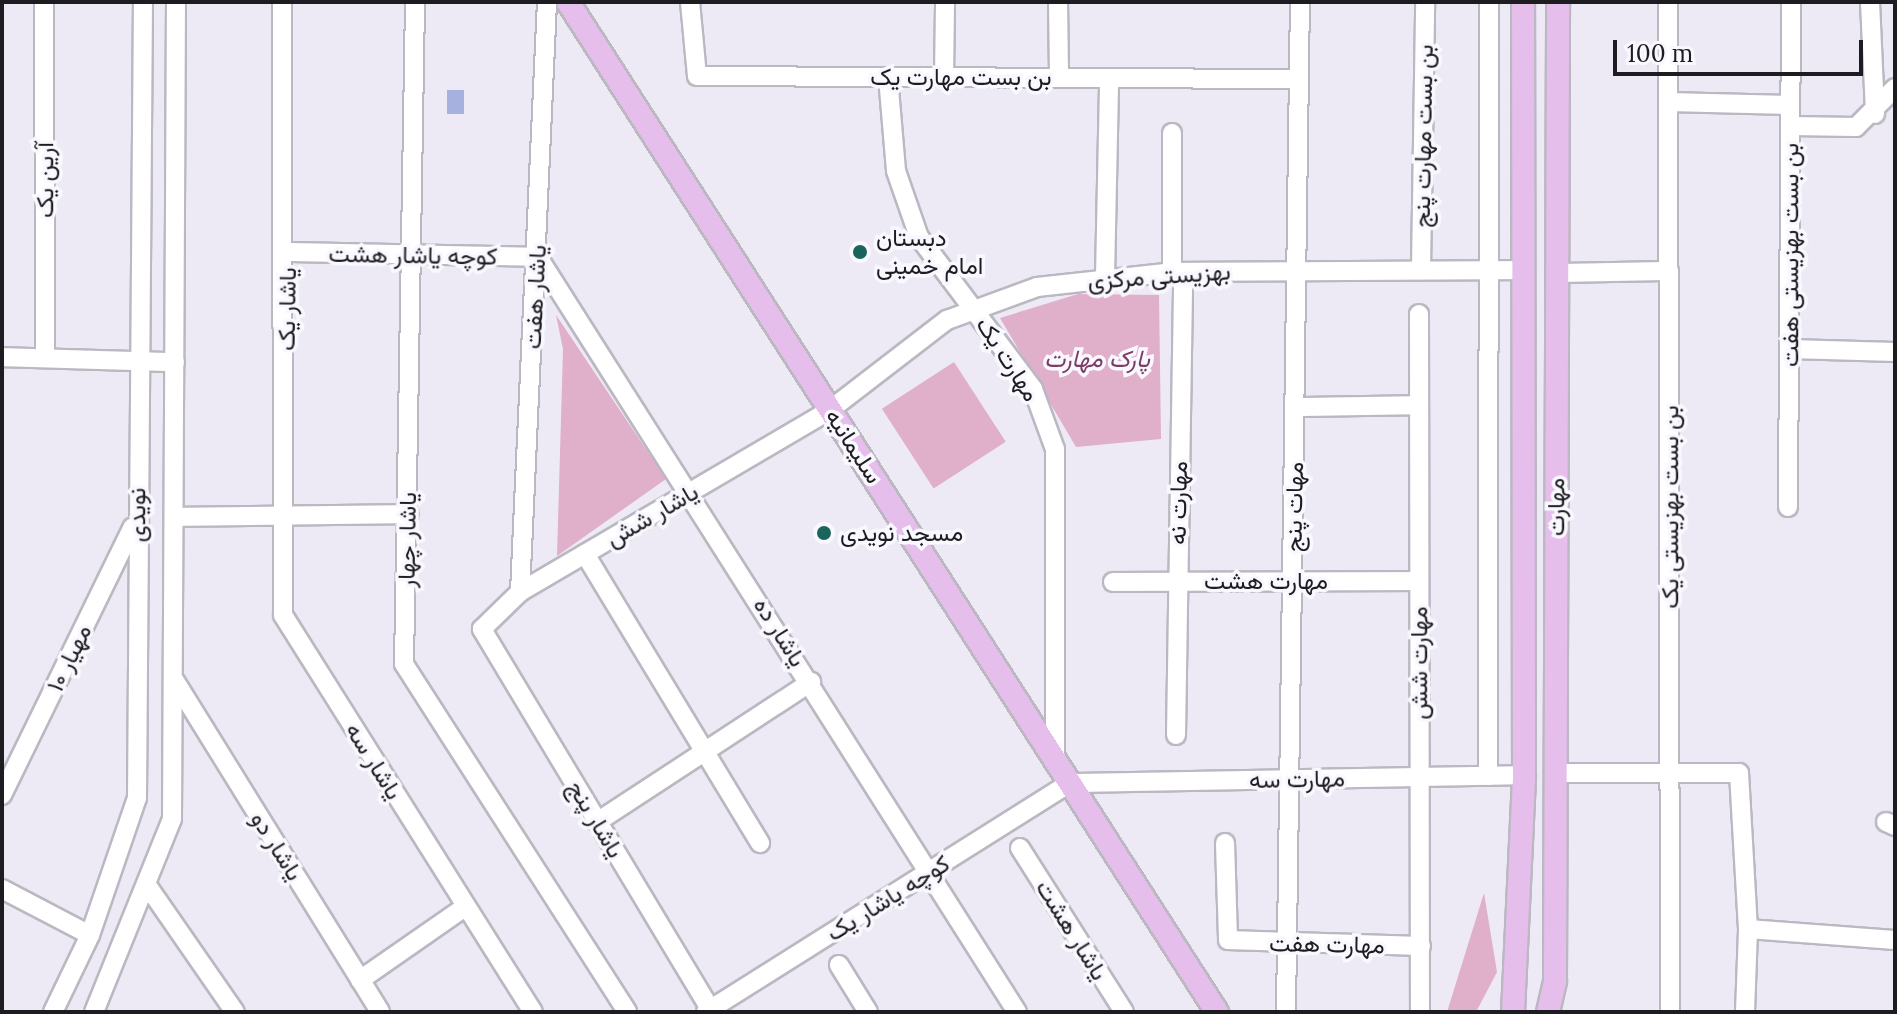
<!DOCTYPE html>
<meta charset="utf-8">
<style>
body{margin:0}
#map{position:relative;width:1897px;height:1014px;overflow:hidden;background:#edeaf5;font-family:Lora,Vazirmatn,serif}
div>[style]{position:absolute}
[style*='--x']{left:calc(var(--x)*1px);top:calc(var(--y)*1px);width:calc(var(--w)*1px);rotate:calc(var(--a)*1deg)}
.green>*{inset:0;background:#e0afca;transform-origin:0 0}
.building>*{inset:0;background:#a7b1e0;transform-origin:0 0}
.roads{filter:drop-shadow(2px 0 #bbb8c2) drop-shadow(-2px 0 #bbb8c2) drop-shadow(0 2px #bbb8c2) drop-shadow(0 -2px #bbb8c2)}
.minor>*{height:18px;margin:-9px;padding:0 9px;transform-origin:9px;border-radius:9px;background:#fff}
.major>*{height:22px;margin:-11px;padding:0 11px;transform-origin:11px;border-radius:11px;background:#e5beec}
.dots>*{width:22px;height:22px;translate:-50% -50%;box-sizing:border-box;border:4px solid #faf8ff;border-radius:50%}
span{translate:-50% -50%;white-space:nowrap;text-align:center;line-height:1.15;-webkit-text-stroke:7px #faf8ff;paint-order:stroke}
.street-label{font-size:24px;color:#1d1c20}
.poi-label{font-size:24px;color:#1d1c20}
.left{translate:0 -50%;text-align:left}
.park-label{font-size:24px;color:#7b3d63;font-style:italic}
.frame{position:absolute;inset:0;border:4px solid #1d1c20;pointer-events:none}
.scale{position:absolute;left:1613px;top:40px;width:250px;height:36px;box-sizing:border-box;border:4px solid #1d1c20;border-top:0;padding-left:10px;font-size:24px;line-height:28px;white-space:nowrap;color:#1d1c20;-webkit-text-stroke:6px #faf8ff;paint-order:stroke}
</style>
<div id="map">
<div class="green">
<div style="clip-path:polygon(1078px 294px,1159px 295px,1161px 439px,1076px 447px,1000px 318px)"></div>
<div style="clip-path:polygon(556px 315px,666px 479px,557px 556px,563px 349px)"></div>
<div style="left:954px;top:362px;width:95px;height:86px;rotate:57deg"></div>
<div style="clip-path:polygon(1484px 893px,1497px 972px,1476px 1012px,1447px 1012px)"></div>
</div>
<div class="building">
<div style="left:447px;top:90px;width:17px;height:24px"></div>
</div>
<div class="roads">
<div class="minor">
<div style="--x:44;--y:2;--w:356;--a:89.8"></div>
<div style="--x:282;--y:2;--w:613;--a:89.91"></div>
<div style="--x:283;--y:615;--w:469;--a:57.8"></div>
<div style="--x:415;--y:2;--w:662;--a:90.95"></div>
<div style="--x:404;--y:664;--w:413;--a:57.3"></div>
<div style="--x:690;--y:2;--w:74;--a:84.6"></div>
<div style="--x:697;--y:76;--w:602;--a:0.29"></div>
<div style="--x:1058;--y:2;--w:75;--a:89.2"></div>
<div style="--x:1668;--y:2;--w:1010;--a:89.89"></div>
<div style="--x:1870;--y:2;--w:112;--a:87.4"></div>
<div style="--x:888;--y:77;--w:94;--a:85.1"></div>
<div style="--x:896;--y:171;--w:70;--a:70.8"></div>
<div style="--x:919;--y:237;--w:190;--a:53.1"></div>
<div style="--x:1033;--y:389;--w:64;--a:69.9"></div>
<div style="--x:1055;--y:449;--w:310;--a:90"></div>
<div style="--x:944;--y:77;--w:75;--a:-89.2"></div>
<div style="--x:1668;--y:102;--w:122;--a:1.4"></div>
<div style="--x:1790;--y:126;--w:66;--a:0.9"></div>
<div style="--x:1856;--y:127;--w:55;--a:-45"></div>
<div style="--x:1172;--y:133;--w:139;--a:90"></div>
<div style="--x:287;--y:252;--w:251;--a:1.1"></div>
<div style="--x:538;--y:257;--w:894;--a:57.61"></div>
<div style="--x:1421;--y:269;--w:267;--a:-89.1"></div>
<div style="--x:1556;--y:273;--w:113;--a:-1"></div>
<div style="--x:1105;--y:277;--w:198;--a:-88.8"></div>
<div style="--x:1419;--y:314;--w:698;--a:89.92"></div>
<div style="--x:1790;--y:349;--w:105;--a:1.6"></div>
<div style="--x:2;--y:357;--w:173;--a:1.7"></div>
<div style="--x:1296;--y:407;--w:123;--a:-0.9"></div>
<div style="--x:1788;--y:507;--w:505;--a:-89.66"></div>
<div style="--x:176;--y:517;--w:233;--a:-0.7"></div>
<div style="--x:585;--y:554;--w:338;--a:58.8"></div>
<div style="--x:1113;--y:582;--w:306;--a:-0.2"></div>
<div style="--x:520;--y:592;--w:591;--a:-87.38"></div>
<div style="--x:175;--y:681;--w:389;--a:58.2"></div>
<div style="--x:1176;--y:735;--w:463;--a:-89.1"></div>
<div style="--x:1556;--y:773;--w:183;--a:0"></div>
<div style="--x:1739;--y:773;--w:156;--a:86.7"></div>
<div style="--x:1748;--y:929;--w:147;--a:4.3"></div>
<div style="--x:1488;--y:776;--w:774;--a:-89.93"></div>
<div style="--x:2;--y:795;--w:298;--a:-64"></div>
<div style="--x:597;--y:822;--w:256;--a:-33.2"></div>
<div style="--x:1886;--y:822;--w:10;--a:24"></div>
<div style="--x:1225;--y:843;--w:97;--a:88.2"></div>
<div style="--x:1228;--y:940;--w:193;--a:1.8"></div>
<div style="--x:1020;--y:848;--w:194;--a:57.6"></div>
<div style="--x:149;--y:888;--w:151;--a:55.3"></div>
<div style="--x:2;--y:889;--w:99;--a:27.6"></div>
<div style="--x:839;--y:965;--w:55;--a:58.3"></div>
<div style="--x:360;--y:980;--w:128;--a:-34.8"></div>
<div style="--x:53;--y:1012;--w:85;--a:-64.3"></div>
<div style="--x:90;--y:935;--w:145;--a:-71.1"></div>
<div style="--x:137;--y:798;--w:796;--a:-89.57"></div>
<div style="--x:94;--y:1012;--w:208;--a:-68"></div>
<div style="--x:172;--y:819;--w:817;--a:-89.72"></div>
<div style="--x:706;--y:1012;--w:430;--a:-32.2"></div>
<div style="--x:1070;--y:783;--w:454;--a:-1"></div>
<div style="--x:712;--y:1012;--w:447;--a:-121"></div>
<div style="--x:482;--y:629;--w:53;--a:-44.2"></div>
<div style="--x:520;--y:592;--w:359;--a:-30.4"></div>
<div style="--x:830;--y:410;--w:148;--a:-37.6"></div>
<div style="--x:947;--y:320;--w:96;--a:-20.1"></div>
<div style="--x:1037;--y:287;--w:136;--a:-6.3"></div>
<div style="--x:1172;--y:272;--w:353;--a:-0.3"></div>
<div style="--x:1286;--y:1012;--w:1010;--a:-89.21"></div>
<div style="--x:1745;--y:1012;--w:83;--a:-87.9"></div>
</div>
<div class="major">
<div style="--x:568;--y:2;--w:1201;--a:57.28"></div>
<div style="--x:1513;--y:1012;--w:237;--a:-87.3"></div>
<div style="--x:1524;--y:775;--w:773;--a:-90.07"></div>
<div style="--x:1548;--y:1012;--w:32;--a:-77"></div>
<div style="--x:1555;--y:981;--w:979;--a:-89.82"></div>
</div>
</div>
<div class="dots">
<div style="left:860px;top:252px;background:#1b645b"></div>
<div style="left:824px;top:533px;background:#1b645b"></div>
</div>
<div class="street-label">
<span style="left:961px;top:77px">بن بست مهارت یک</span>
<span style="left:1423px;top:136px;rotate:-89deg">بن بست مهارت پنج</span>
<span style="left:45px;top:180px;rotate:-90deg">آرین یک</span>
<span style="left:413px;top:255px;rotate:1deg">کوچه یاشار هشت</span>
<span style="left:1790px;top:255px;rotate:-90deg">بن بست بهزیستی هفت</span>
<span style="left:1159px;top:276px;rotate:-4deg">بهزیستی مرکزی</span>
<span style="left:535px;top:297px;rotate:-87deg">یاشار هفت</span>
<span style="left:287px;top:309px;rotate:-89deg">یاشار یک</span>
<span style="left:1008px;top:359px;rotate:57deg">مهارت یک</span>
<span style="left:854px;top:446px;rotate:57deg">سلیمانیه</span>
<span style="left:1178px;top:503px;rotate:-89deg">مهارت نه</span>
<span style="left:1294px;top:507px;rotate:-89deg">مهات پنج</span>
<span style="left:1556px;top:507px;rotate:-90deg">مهارت</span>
<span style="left:1670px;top:507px;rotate:-90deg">بن بست بهزیستی یک</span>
<span style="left:137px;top:515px;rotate:-90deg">نویدی</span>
<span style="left:652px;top:515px;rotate:-30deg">یاشار شش</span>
<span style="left:407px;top:540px;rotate:-89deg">یاشار چهار</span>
<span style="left:1266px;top:581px">مهارت هشت</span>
<span style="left:780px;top:632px;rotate:58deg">یاشار ده</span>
<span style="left:69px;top:658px;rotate:-64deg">مهیار ۱۰</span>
<span style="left:1419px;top:663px;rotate:-90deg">مهارت شش</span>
<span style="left:374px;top:761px;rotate:58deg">یاشار سه</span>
<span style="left:1297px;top:779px;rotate:-1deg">مهارت سه</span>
<span style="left:596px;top:819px;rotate:59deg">یاشار پنج</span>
<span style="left:277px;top:846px;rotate:58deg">یاشار دو</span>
<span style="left:888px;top:898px;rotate:-32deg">کوچه یاشار یک</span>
<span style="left:1072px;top:930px;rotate:58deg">یاشار هشت</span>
<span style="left:1327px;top:944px;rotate:1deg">مهارت هفت</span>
</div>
<div class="poi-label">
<span class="left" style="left:876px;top:252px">دبستان<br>امام خمینی</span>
<span class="left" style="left:840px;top:533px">مسجد نویدی</span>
</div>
<div class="park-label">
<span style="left:1097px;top:359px">پارک مهارت</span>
</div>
<div class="frame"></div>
<div class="scale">100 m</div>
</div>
